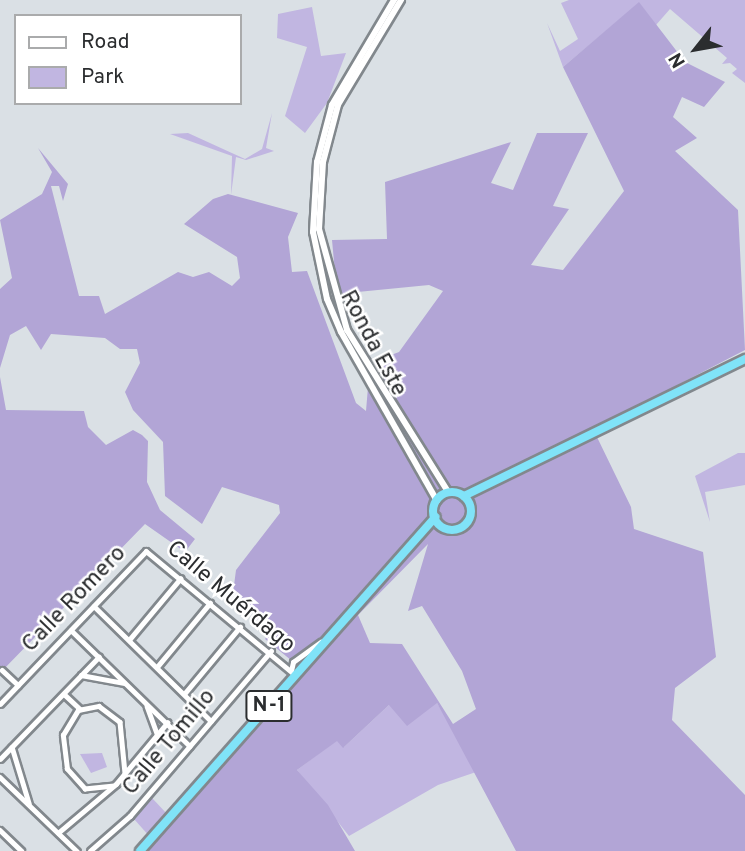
<!DOCTYPE html>
<meta charset="utf-8">
<style>
body{margin:0}
#map{position:relative;width:745px;height:851px;overflow:hidden;background:#dae0e5;font-family:Overpass,sans-serif}
div>[style]{position:absolute}
[style*='--x']{left:calc(var(--x)*1px);top:calc(var(--y)*1px);width:calc(var(--w)*1px);rotate:calc(var(--a)*1deg)}
.green>*{inset:0;background:#c1b6e1}
.forest>*{inset:0;background:#b2a5d6}
.roads{filter:drop-shadow(2px 0 #82888d) drop-shadow(-2px 0 #82888d) drop-shadow(0 2px #82888d) drop-shadow(0 -2px #82888d)}
.street>*{height:4.5px;margin:-2.25px;padding:0 2.25px;transform-origin:2.25px;border-radius:2.25px;background:#fff}
.secondary>*{height:6px;margin:-3px;padding:0 3px;transform-origin:3px;border-radius:3px;background:#fff}
.highway>*{height:8px;margin:-4px;padding:0 4px;transform-origin:4px;border-radius:4px;background:#80e3f8}
.highway>.ring{margin:-4px;padding:0;box-sizing:content-box;background:none;border:8px solid #80e3f8;border-radius:50%}
span{translate:-50% -50%;white-space:nowrap;text-align:center;line-height:1.15;-webkit-text-stroke:5px #fff;paint-order:stroke}
.shield-label span{padding:2px 5px;background:#fff;border:2px solid;border-radius:5px;-webkit-text-stroke-width:0}
.shield-label{font-size:21px;color:#2b2d2f;font-weight:700}
.street-label{font-size:23px;color:#2b2d2f}
.legend{position:absolute;left:14px;top:14px;width:228px;height:91px;box-sizing:border-box;background:#fff;border:2px solid #aaabac;margin:0;padding:9px 12px;list-style:none;font-size:21px;color:#2b2d2f}
.legend li{display:flex;align-items:center;gap:14px;height:35px}
.legend b{width:35px;border:2px solid #aaabac}
.north{position:absolute;left:661px;top:14px;width:70px;height:70px;-webkit-text-stroke:5px #fff;paint-order:stroke;rotate:239deg;font-size:19px;font-weight:700;line-height:28px;text-align:center;color:#2b2d2f}
.north::after{content:'';display:block;margin:auto;width:24px;height:32px;background:#2b2d2f;clip-path:polygon(50% 0,100% 100%,50% 72%,0 100%)}
</style>
<div id="map">
<div class="green">
<div style="clip-path:polygon(569px 0,745px 0,745px 83px,732px 73px,737px 69px,730px 63px,722px 64px,727px 58px,670px 9px,656px 25px,639px 3px,563px 67px,547px 23px,560px 51px,578px 39px,561px 3px)"></div>
<div style="clip-path:polygon(312px 7px,321px 56px,346px 53px,327px 103px,305px 133px,285px 116px,307px 47px,277px 38px,278px 14px)"></div>
<div style="clip-path:polygon(272px 113px,266px 148px,274px 151px,246px 160px,236px 157px,231px 195px,232px 156px,170px 134px,188px 133px,245px 159px,262px 149px)"></div>
<div style="clip-path:polygon(738px 453px,745px 453px,745px 485px,705px 492px,710px 522px,695px 476px)"></div>
<div style="clip-path:polygon(437px 703px,479px 771px,438px 785px,349px 836px,297px 770px,337px 740px,344px 747px,389px 705px)"></div>
<div style="clip-path:polygon(102px 753px,107px 767px,91px 773px,80px 754px)"></div>
<div style="clip-path:polygon(152px 798px,169px 816px,150px 837px,134px 819px)"></div>
</div>
<div class="forest">
<div style="clip-path:polygon(evenodd,639px 2px,685px 62px,725px 82px,704px 107px,682px 97px,673px 117px,697px 138px,675px 151px,738px 210px,745px 350px,531px 461px,595px 433px,631px 507px,634px 529px,703px 552px,716px 657px,675px 688px,672px 720px,745px 795px,745px 851px,516px 851px,437px 703px,407px 726px,389px 705px,343px 748px,337px 741px,297px 770px,328px 805px,355px 851px,149px 851px,145px 847px,302px 669px,265px 639px,275px 625px,233px 593px,236px 570px,280px 513px,279px 505px,222px 487px,202px 524px,165px 496px,163px 442px,133px 410px,125px 392px,140px 363px,137px 349px,120px 349px,105px 338px,51px 334px,41px 350px,26px 326px,10px 335px,0 368px,0 289px,12px 278px,0 220px,42px 194px,52px 172px,38px 148px,68px 184px,63px 201px,59px 186px,51px 186px,79px 296px,99px 296px,105px 314px,178px 272px,193px 277px,209px 272px,232px 286px,240px 278px,237px 257px,184px 224px,213px 199px,228px 194px,298px 213px,288px 237px,292px 272px,307px 271px,356px 403px,366px 411px,370px 363px,399px 352px,443px 291px,429px 285px,337px 294px,332px 240px,387px 239px,385px 182px,511px 142px,491px 183px,513px 190px,537px 133px,588px 133px,553px 206px,569px 209px,531px 265px,563px 270px,624px 191px,563px 67px,639px 2px,428px 544px,408px 611px,422px 606px,462px 671px,476px 709px,453px 724px,402px 644px,370px 643px,358px 615px,428px 544px)"></div>
<div style="clip-path:polygon(0 377px,6px 410px,84px 411px,88px 427px,106px 445px,133px 430px,142px 435px,148px 441px,147px 482px,160px 510px,195px 539px,185px 552px,145px 524px,0 673px)"></div>
</div>
<div class="roads">
<div class="street">
<div style="--x:94;--y:606;--w:164;--a:44.5"></div>
<div style="--x:71;--y:630;--w:166;--a:44.3"></div>
<div style="--x:129;--y:640;--w:80;--a:-50.1"></div>
<div style="--x:157;--y:667;--w:83;--a:-50.4"></div>
<div style="--x:2;--y:670;--w:22;--a:43"></div>
<div style="--x:291;--y:671;--w:9;--a:-77"></div>
<div style="--x:293;--y:662;--w:34;--a:-36"></div>
<div style="--x:81;--y:675;--w:44;--a:10.5"></div>
<div style="--x:185;--y:693;--w:86;--a:-50.2"></div>
<div style="--x:64;--y:694;--w:22;--a:43"></div>
<div style="--x:0;--y:704;--w:211;--a:-46.3"></div>
<div style="--x:146;--y:551;--w:190;--a:39.7"></div>
<div style="--x:147;--y:706;--w:30;--a:70"></div>
<div style="--x:12;--y:747;--w:59;--a:73.1"></div>
<div style="--x:0;--y:759;--w:142;--a:-45.9"></div>
<div style="--x:0;--y:777;--w:107;--a:43.9"></div>
<div style="--x:114;--y:786;--w:29;--a:174"></div>
<div style="--x:85;--y:789;--w:27;--a:-132"></div>
<div style="--x:67;--y:769;--w:34;--a:-97"></div>
<div style="--x:63;--y:735;--w:29;--a:-59"></div>
<div style="--x:78;--y:710;--w:21;--a:-11"></div>
<div style="--x:99;--y:706;--w:26;--a:37"></div>
<div style="--x:120;--y:722;--w:51;--a:84.4"></div>
<div style="--x:0;--y:830;--w:30;--a:44"></div>
<div style="--x:58;--y:833;--w:76;--a:-40.2"></div>
<div style="--x:116;--y:784;--w:80;--a:-50.1"></div>
<div style="--x:90;--y:851;--w:53;--a:-41.2"></div>
<div style="--x:130;--y:816;--w:217;--a:-49.5"></div>
</div>
<div class="secondary">
<div style="--x:394;--y:0;--w:122;--a:120.6"></div>
<div style="--x:332;--y:105;--w:59;--a:104.7"></div>
<div style="--x:317;--y:162;--w:70;--a:93.3"></div>
<div style="--x:313;--y:232;--w:68;--a:78.2"></div>
<div style="--x:327;--y:299;--w:36;--a:67"></div>
<div style="--x:341;--y:332;--w:194;--a:60.4"></div>
<div style="--x:401;--y:0;--w:122;--a:121"></div>
<div style="--x:338;--y:105;--w:59;--a:104.7"></div>
<div style="--x:323;--y:162;--w:67;--a:93.4"></div>
<div style="--x:319;--y:229;--w:105;--a:74.5"></div>
<div style="--x:347;--y:330;--w:192;--a:58"></div>
</div>
<div class="highway">
<div class="ring" style="left:433px;top:492px;width:30px;height:30px"></div>
<div style="--x:464;--y:496;--w:313;--a:-26"></div>
<div style="--x:140;--y:851;--w:446;--a:-48.5"></div>
</div>
</div>
<div class="shield-label">
<span style="left:269px;top:706px">N-1</span>
</div>
<div class="street-label">
<span style="left:372px;top:344px;rotate:62deg">Ronda Este</span>
<span style="left:230px;top:598px;rotate:40deg">Calle Muérdago</span>
<span style="left:75px;top:600px;rotate:-46deg">Calle Romero</span>
<span style="left:170px;top:743px;rotate:-50deg">Calle Tomillo</span>
</div>
<ul class="legend">
<li><b style="height:9px;background:#fff"></b>Road</li>
<li><b style="height:19px;background:#c1b6e1"></b>Park</li>
</ul>
<div class="north">N</div>
</div>
